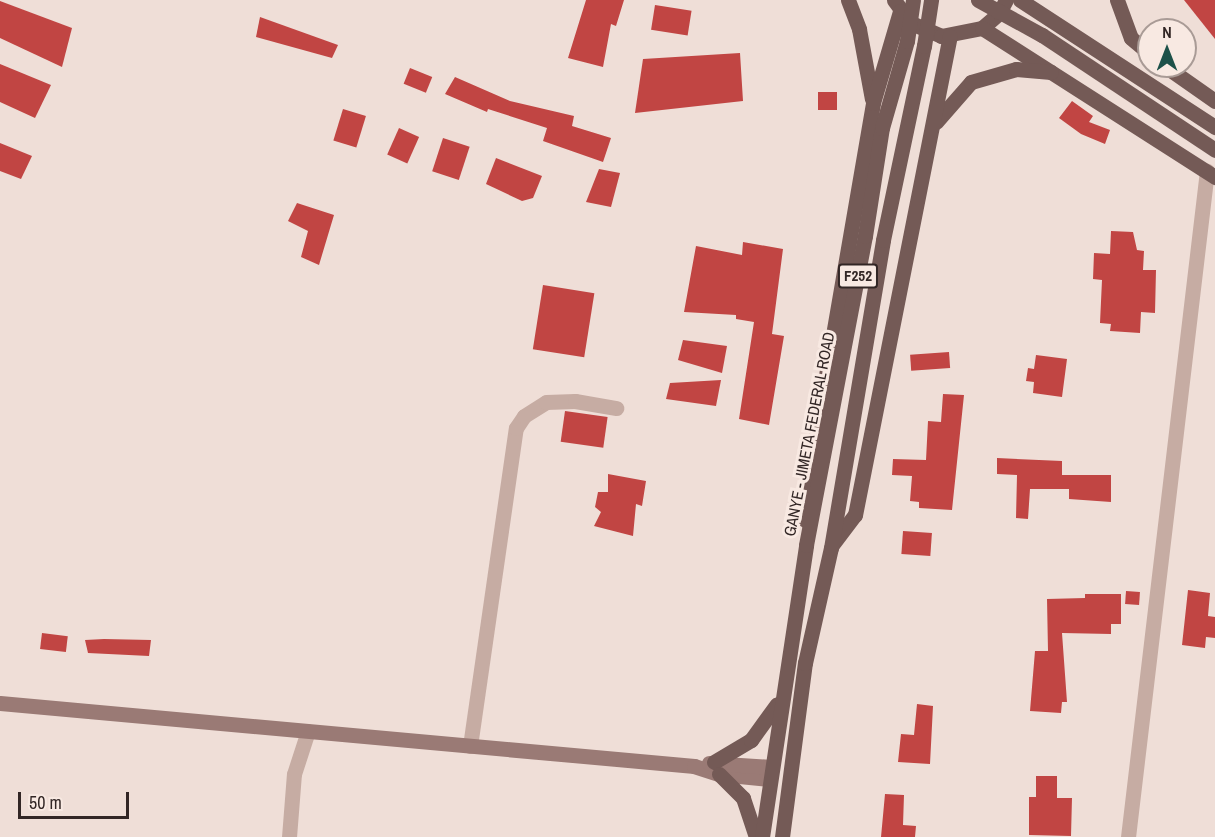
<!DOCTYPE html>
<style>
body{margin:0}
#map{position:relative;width:1215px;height:837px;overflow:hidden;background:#efded7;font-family:"Archivo Narrow",sans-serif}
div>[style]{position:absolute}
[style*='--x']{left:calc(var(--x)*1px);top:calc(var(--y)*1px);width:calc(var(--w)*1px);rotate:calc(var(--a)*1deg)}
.building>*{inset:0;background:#c14543;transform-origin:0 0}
.minor>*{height:15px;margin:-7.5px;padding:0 7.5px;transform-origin:7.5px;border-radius:7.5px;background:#c6aca3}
.secondary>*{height:15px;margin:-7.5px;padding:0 7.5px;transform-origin:7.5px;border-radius:7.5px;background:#9a7a75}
.primary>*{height:15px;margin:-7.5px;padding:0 7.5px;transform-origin:7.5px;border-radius:7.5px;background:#745a56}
.primary-bridge>*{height:15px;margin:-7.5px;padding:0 7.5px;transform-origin:7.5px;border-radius:7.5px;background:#745a56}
span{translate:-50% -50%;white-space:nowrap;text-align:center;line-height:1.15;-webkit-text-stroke:6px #f8e9e2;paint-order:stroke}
.shield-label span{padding:2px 4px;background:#f8e9e2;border:2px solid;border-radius:4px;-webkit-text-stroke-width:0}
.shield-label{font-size:15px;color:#322625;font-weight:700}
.street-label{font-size:16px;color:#322625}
.north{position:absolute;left:1137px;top:18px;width:60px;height:60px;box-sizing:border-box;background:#f8e9e2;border:2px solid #a99b96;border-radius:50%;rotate:0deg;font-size:16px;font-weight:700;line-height:24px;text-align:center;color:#322625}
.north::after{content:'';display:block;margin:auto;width:21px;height:27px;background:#1d5149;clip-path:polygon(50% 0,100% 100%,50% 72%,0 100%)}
.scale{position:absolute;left:18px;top:792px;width:111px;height:27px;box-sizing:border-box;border:3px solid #322625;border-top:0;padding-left:8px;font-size:18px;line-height:21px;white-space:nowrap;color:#322625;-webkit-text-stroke:4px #f8e9e2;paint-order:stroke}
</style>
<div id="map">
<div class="building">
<div style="clip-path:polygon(586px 0,624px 0,616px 26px,611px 24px,603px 67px,568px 58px)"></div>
<div style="clip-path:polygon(1184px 0,1215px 0,1215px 39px)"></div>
<div style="clip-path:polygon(0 1px,72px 28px,62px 67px,0 38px)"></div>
<div style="left:655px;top:5px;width:37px;height:25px;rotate:9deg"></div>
<div style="clip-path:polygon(260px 17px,338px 45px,332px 58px,256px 37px)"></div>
<div style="clip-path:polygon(740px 53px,743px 101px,635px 113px,643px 59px)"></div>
<div style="clip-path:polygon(0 64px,51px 85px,35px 118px,0 102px)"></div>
<div style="left:410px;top:68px;width:24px;height:17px;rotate:22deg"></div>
<div style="clip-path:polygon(455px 77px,510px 101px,574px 116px,572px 126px,611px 138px,603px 162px,543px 141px,547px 128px,488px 109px,487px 112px,445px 94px)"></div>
<div style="left:818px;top:92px;width:19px;height:18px"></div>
<div style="clip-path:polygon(1072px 101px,1093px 116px,1089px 122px,1110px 130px,1105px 144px,1081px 134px,1059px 118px)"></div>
<div style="left:343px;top:109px;width:24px;height:33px;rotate:17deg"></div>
<div style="left:399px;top:128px;width:22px;height:29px;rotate:24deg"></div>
<div style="left:443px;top:138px;width:28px;height:35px;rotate:18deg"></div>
<div style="clip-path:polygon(0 143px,32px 156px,21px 179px,0 171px)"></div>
<div style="clip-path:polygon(496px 158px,542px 176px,533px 198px,522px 201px,486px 184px)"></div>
<div style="clip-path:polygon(599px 169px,620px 173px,611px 207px,586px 202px)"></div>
<div style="clip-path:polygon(297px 203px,334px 215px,319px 265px,301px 257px,308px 231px,288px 221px)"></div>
<div style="clip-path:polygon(1111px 231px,1133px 232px,1137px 250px,1144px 251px,1143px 270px,1156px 270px,1155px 313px,1141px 312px,1140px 333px,1110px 331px,1111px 324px,1100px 323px,1102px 280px,1093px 279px,1094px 253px,1110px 254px)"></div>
<div style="clip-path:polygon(743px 242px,783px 249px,772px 334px,784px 336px,769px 425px,739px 419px,754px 322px,736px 319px,736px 315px,684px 312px,696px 246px,742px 255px)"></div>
<div style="left:543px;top:285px;width:52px;height:65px;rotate:9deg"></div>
<div style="clip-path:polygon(683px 340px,727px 346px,722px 373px,678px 360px)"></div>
<div style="left:949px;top:352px;width:16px;height:39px;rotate:86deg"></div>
<div style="clip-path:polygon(1036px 355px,1067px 359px,1062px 397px,1033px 393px,1034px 382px,1026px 381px,1028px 368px,1034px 369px)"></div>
<div style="clip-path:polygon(721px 380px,716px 406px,666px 399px,670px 383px)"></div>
<div style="clip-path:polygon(943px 394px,964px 395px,952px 510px,919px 508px,919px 502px,910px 501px,912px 476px,892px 475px,893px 459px,926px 460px,928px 421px,941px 422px)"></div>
<div style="left:565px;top:411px;width:43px;height:31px;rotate:8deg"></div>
<div style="clip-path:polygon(997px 458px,1062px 461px,1062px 475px,1111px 475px,1111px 502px,1069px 499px,1069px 489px,1030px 489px,1028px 519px,1016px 518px,1017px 475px,997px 474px)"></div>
<div style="clip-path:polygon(608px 474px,646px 481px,642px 506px,636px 504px,633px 536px,594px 526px,601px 512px,595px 507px,598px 492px,608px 492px)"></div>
<div style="left:903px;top:531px;width:29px;height:23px;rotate:4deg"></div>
<div style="clip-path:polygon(1188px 590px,1210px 593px,1208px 616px,1215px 617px,1215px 638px,1206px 637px,1205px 648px,1182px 645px)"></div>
<div style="left:1126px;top:591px;width:14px;height:13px;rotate:4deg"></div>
<div style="clip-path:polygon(1085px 594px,1121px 594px,1121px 624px,1111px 624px,1111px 634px,1062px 633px,1067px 702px,1062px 702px,1061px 713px,1030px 711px,1035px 651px,1048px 651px,1047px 599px,1085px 598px)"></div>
<div style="left:42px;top:633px;width:26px;height:16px;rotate:7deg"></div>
<div style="clip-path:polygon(104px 639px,151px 640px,149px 656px,88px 653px,85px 640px)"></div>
<div style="clip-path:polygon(917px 704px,933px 706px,930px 764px,898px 762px,901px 734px,914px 735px)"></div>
<div style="clip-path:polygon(1036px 776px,1057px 776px,1057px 798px,1072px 798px,1071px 836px,1029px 835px,1029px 797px,1036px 797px)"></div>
<div style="clip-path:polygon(885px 794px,904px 795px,903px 825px,916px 826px,915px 837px,881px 837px)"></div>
</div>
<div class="minor">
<div style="--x:470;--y:746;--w:321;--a:-81.8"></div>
<div style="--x:516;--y:428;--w:14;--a:-56"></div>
<div style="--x:524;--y:416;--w:26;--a:-32"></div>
<div style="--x:546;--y:402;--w:29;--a:-2"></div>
<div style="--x:575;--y:401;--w:42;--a:9.7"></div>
<div style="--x:289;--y:837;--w:63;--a:-85.5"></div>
<div style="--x:294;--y:774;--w:45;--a:-72"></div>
<div style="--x:1128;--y:837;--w:671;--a:-83.24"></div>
</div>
<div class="secondary">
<div style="--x:0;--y:703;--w:697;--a:5.19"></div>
<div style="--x:694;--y:766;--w:26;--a:18"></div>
<div style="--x:719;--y:774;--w:51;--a:5.6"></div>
<div style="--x:709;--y:763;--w:63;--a:3.6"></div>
</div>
<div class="primary">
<div style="--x:848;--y:0;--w:31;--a:69"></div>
<div style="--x:859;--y:29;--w:71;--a:79.5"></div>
<div style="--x:894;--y:0;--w:29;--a:54"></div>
<div style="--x:911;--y:23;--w:33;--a:23"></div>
<div style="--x:941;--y:36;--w:42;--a:-11"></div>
<div style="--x:982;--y:28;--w:23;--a:-41"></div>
<div style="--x:999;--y:13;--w:15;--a:-62"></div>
<div style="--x:1020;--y:0;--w:233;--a:33.1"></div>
<div style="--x:1117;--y:0;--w:40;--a:69.8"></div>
<div style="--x:1131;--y:38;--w:23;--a:40"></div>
<div style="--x:982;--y:28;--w:277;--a:32.6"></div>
<div style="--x:1042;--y:35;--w:208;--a:33.6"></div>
<div style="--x:1165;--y:66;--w:61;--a:35"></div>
<div style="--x:936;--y:122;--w:53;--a:-48.8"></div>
<div style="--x:971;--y:82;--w:47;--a:-16.1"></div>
<div style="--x:1016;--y:69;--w:35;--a:5"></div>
<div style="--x:805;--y:520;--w:23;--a:-90"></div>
<div style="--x:805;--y:497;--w:400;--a:-80.2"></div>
<div style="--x:873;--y:103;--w:96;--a:-73.6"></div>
<div style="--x:832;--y:545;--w:38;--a:-53"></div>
<div style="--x:855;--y:515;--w:488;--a:-78.8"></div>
<div style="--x:714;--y:762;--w:43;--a:-30.7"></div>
<div style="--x:751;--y:740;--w:44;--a:-54.2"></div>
<div style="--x:719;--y:774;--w:34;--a:45"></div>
<div style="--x:743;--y:798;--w:41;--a:71.6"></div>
<div style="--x:762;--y:837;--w:295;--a:-81.4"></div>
<div style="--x:806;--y:545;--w:315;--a:-79.2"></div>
<div style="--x:865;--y:236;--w:109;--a:-81.1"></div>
<div style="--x:882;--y:128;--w:91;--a:-74"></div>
<div style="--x:782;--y:837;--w:176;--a:-82.5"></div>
<div style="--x:805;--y:663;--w:118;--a:-77.3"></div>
<div style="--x:831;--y:548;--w:312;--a:-80.4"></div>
<div style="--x:883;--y:240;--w:198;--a:-78.1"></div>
</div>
<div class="primary-bridge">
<div style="--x:978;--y:0;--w:73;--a:28.7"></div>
<div style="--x:907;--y:41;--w:41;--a:-81.7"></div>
<div style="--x:924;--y:46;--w:47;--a:-81.3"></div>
</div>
<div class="shield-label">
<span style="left:858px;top:276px">F252</span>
</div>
<div class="street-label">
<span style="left:809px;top:434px;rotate:-79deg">GANYE - JIMETA FEDERAL ROAD</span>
</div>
<div class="north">N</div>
<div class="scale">50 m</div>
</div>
